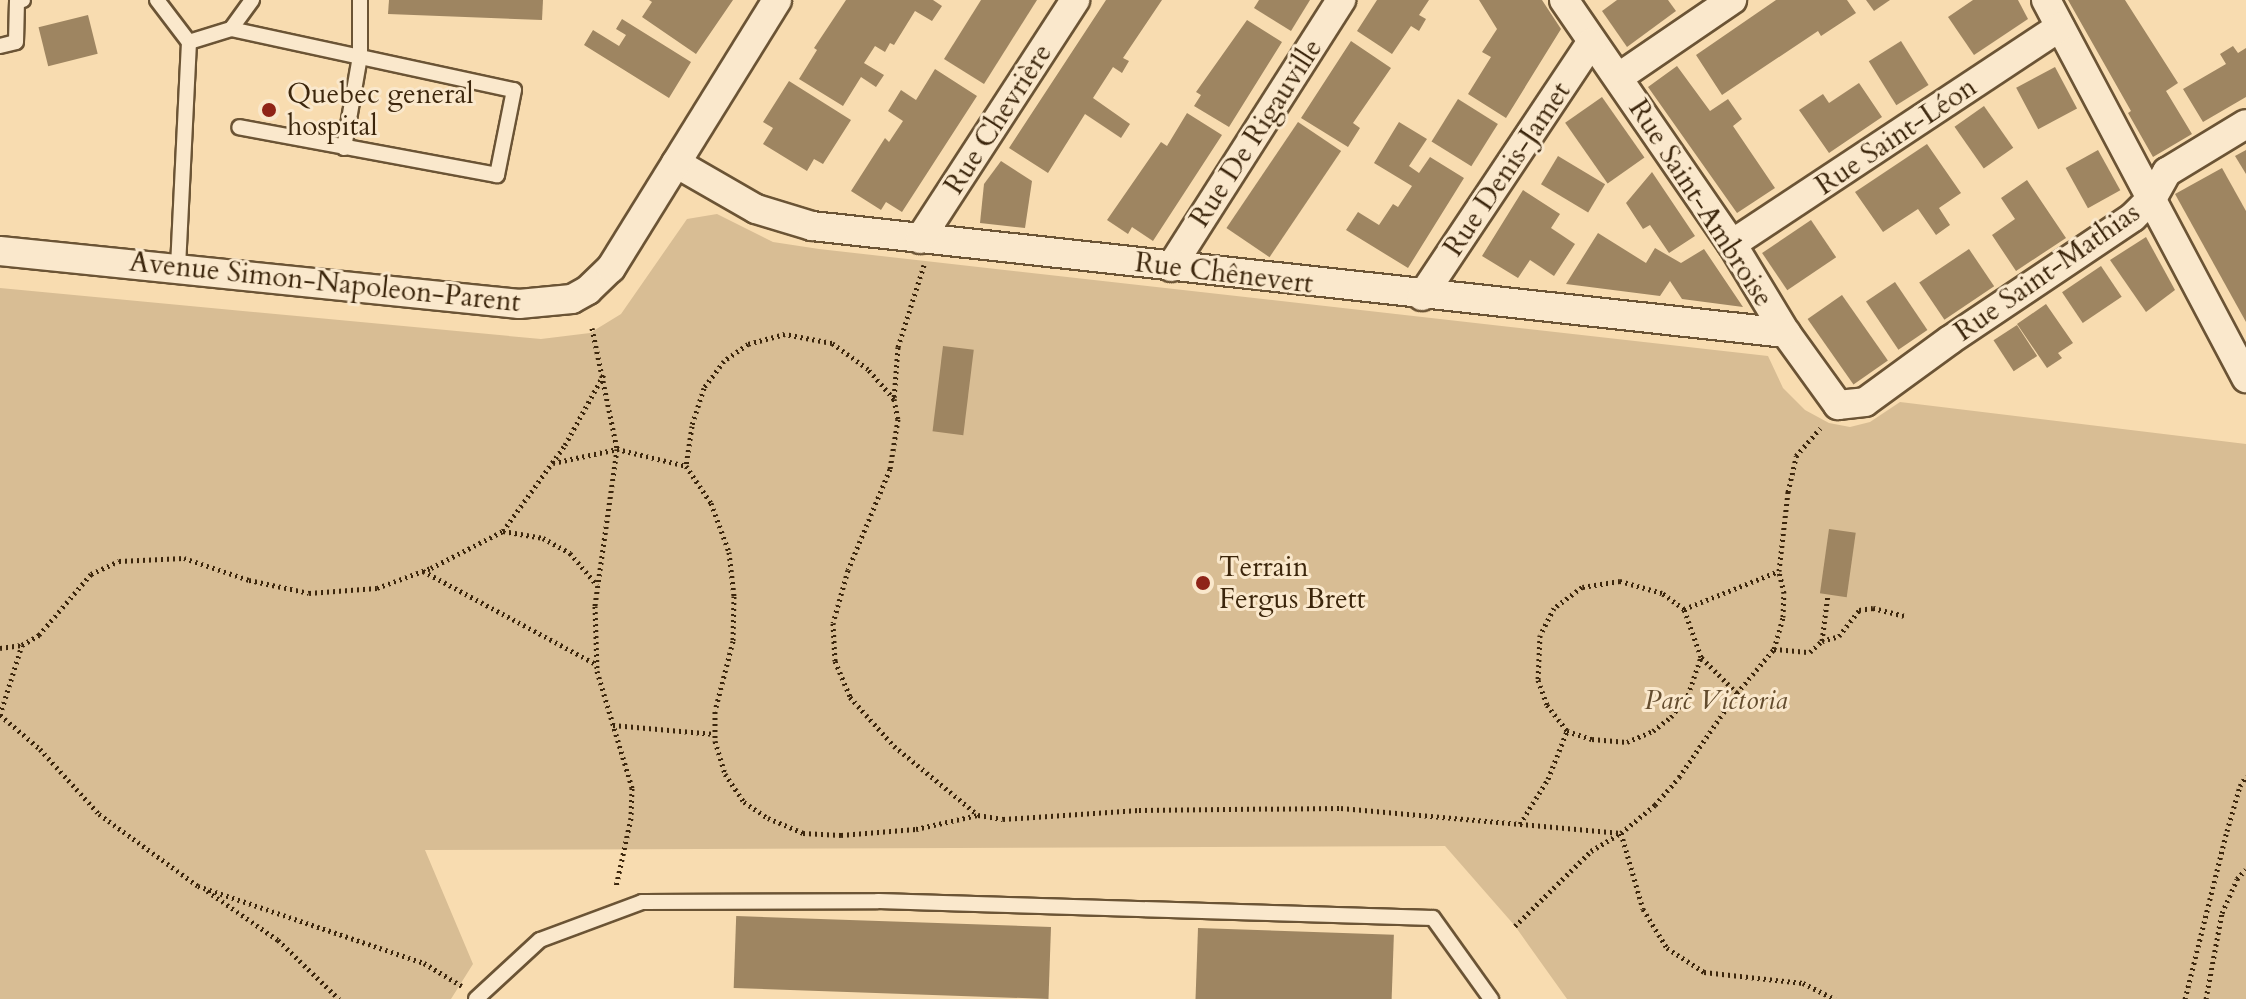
<!DOCTYPE html>
<meta charset="utf-8">
<style>
body{margin:0}
#map{position:relative;width:2246px;height:999px;overflow:hidden;background:#f8dcb0;font-family:Cardo,serif}
div>[style]{position:absolute}
[style*='--x']{left:calc(var(--x)*1px);top:calc(var(--y)*1px);width:calc(var(--w)*1px);rotate:calc(var(--a)*1deg)}
.green>*{inset:0;background:#d8bd94}
.building>*{inset:0;background:#9e8561;transform-origin:0 0}
.path>*{height:5px;margin-top:-2.5px;transform-origin:0;background:repeating-linear-gradient(90deg,#3c260c 0 2px,transparent 0 6px)}
.roads{filter:drop-shadow(2px 0 #6b5435) drop-shadow(-2px 0 #6b5435) drop-shadow(0 2px #6b5435) drop-shadow(0 -2px #6b5435)}
.lane>*{height:14px;margin:-7px;padding:0 7px;transform-origin:7px;border-radius:7px;background:#fae8cc}
.street>*{height:28px;margin:-14px;padding:0 14px;transform-origin:14px;border-radius:14px;background:#fae8cc}
.dots>*{width:22px;height:22px;translate:-50% -50%;box-sizing:border-box;border:4px solid #fae8cc;border-radius:50%}
span{translate:-50% -50%;white-space:nowrap;text-align:center;line-height:1.15;-webkit-text-stroke:6px #fae8cc;paint-order:stroke}
.poi-label{font-size:28px;color:#3c260c}
.left{translate:0 -50%;text-align:left}
.street-label{font-size:28px;color:#3c260c}
.park-label{font-size:28px;color:#634c2e;font-style:italic}
</style>
<div id="map">
<div class="green">
<div style="clip-path:polygon(717px 214px,773px 242px,819px 249px,1768px 356px,1783px 388px,1805px 410px,1829px 423px,1850px 427px,1870px 422px,1900px 402px,2246px 444px,2246px 999px,1567px 999px,1515px 926px,1445px 846px,425px 850px,473px 964px,451px 999px,0 999px,0 288px,541px 339px,590px 333px,621px 314px,687px 219px)"></div>
</div>
<div class="building">
<div style="clip-path:polygon(389px 0,543px 0,542px 20px,388px 14px)"></div>
<div style="clip-path:polygon(649px 0,733px 0,696px 54px,642px 17px,652px 2px)"></div>
<div style="clip-path:polygon(846px 0,933px 0,942px 6px,932px 21px,915px 11px,894px 45px,890px 43px,885px 52px,875px 46px,864px 63px,884px 75px,876px 87px,861px 77px,843px 106px,799px 79px,817px 50px,814px 48px)"></div>
<div style="clip-path:polygon(981px 0,1037px 0,984px 84px,944px 59px)"></div>
<div style="clip-path:polygon(1106px 0,1162px 0,1123px 58px,1129px 61px,1122px 73px,1113px 67px,1093px 98px,1130px 124px,1121px 138px,1085px 114px,1048px 173px,1009px 148px)"></div>
<div style="clip-path:polygon(1259px 0,1310px 0,1291px 31px,1254px 8px)"></div>
<div style="clip-path:polygon(1377px 0,1429px 0,1419px 15px,1426px 19px,1419px 31px,1411px 26px,1392px 54px,1357px 31px)"></div>
<div style="clip-path:polygon(1479px 0,1542px 0,1561px 29px,1506px 118px,1468px 94px,1491px 57px,1482px 52px,1497px 29px)"></div>
<div style="clip-path:polygon(1617px 0,1668px 0,1676px 11px,1627px 47px,1602px 11px)"></div>
<div style="clip-path:polygon(1776px 0,1847px 0,1856px 13px,1821px 36px,1818px 31px,1722px 95px,1696px 55px)"></div>
<div style="clip-path:polygon(1866px 0,1890px 0,1874px 11px)"></div>
<div style="clip-path:polygon(1973px 0,2018px 0,2028px 19px,1974px 55px,1948px 17px)"></div>
<div style="clip-path:polygon(2068px 0,2125px 0,2178px 83px,2166px 91px,2192px 134px,2153px 157px,2128px 113px,2131px 111px)"></div>
<div style="left:88px;top:15px;width:40px;height:51px;rotate:76deg"></div>
<div style="clip-path:polygon(622px 19px,691px 62px,669px 98px,584px 45px,593px 30px,619px 46px,626px 35px,616px 29px)"></div>
<div style="clip-path:polygon(1247px 20px,1282px 42px,1229px 127px,1194px 106px,1201px 95px,1196px 92px)"></div>
<div style="clip-path:polygon(1351px 41px,1391px 68px,1353px 123px,1360px 128px,1348px 147px,1301px 118px)"></div>
<div style="left:1901px;top:41px;width:52px;height:38px;rotate:58deg"></div>
<div style="clip-path:polygon(2233px 46px,2238px 53px,2246px 48px,2246px 97px,2203px 122px,2183px 89px,2226px 64px,2220px 54px)"></div>
<div style="clip-path:polygon(1677px 66px,1710px 111px,1728px 99px,1742px 119px,1733px 126px,1775px 188px,1737px 213px,1648px 87px)"></div>
<div style="left:2055px;top:67px;width:47px;height:44px;rotate:62deg"></div>
<div style="clip-path:polygon(935px 69px,977px 96px,902px 212px,886px 202px,881px 210px,851px 191px,885px 138px,889px 142px,903px 121px,888px 111px,901px 90px,916px 100px)"></div>
<div style="clip-path:polygon(789px 81px,851px 120px,823px 164px,814px 159px,807px 171px,763px 144px,773px 128px,763px 122px)"></div>
<div style="clip-path:polygon(1859px 83px,1882px 117px,1829px 153px,1799px 110px,1823px 94px,1829px 103px)"></div>
<div style="left:1602px;top:97px;width:74px;height:45px;rotate:55deg"></div>
<div style="left:1458px;top:99px;width:47px;height:50px;rotate:32deg"></div>
<div style="left:1984px;top:106px;width:51px;height:36px;rotate:55deg"></div>
<div style="clip-path:polygon(1187px 113px,1222px 135px,1153px 241px,1132px 227px,1128px 234px,1107px 220px,1161px 142px,1167px 146px)"></div>
<div style="left:1298px;top:122px;width:52px;height:128px;rotate:34deg"></div>
<div style="clip-path:polygon(1399px 122px,1427px 139px,1409px 166px,1419px 173px,1430px 157px,1464px 178px,1408px 268px,1346px 230px,1358px 212px,1379px 225px,1393px 204px,1398px 207px,1412px 186px,1374px 163px)"></div>
<div style="clip-path:polygon(1927px 144px,1961px 193px,1939px 208px,1950px 225px,1936px 235px,1918px 209px,1883px 232px,1855px 192px)"></div>
<div style="left:2098px;top:150px;width:46px;height:37px;rotate:61deg"></div>
<div style="clip-path:polygon(2246px 150px,2246px 174px,2235px 156px)"></div>
<div style="left:1558px;top:156px;width:55px;height:33px;rotate:31deg"></div>
<div style="clip-path:polygon(1001px 161px,1032px 181px,1025px 228px,980px 223px,984px 184px)"></div>
<div style="clip-path:polygon(2222px 168px,2246px 211px,2246px 322px,2175px 194px)"></div>
<div style="clip-path:polygon(1652px 172px,1695px 236px,1669px 253px,1650px 225px,1643px 229px,1626px 203px)"></div>
<div style="clip-path:polygon(2027px 180px,2066px 238px,2016px 271px,1992px 235px,2015px 219px,2001px 198px)"></div>
<div style="clip-path:polygon(1523px 190px,1560px 214px,1551px 228px,1575px 244px,1554px 276px,1530px 260px,1518px 278px,1482px 256px)"></div>
<div style="left:1811px;top:220px;width:45px;height:59px;rotate:56deg"></div>
<div style="clip-path:polygon(1598px 233px,1646px 263px,1655px 248px,1681px 263px,1704px 249px,1743px 307px,1682px 299px,1670px 281px,1660px 296px,1566px 284px)"></div>
<div style="clip-path:polygon(2146px 237px,2175px 290px,2146px 312px,2110px 260px)"></div>
<div style="left:1969px;top:249px;width:45px;height:60px;rotate:56deg"></div>
<div style="left:2101px;top:266px;width:37px;height:47px;rotate:56deg"></div>
<div style="left:1895px;top:282px;width:58px;height:35px;rotate:56deg"></div>
<div style="left:1842px;top:295px;width:80px;height:42px;rotate:55deg"></div>
<div style="clip-path:polygon(2046px 304px,2073px 343px,2058px 353px,2062px 358px,2047px 368px,2017px 324px)"></div>
<div style="left:2017px;top:325px;width:37px;height:28px;rotate:57deg"></div>
<div style="left:943px;top:346px;width:31px;height:86px;rotate:7deg"></div>
<div style="left:1829px;top:529px;width:27px;height:65px;rotate:8deg"></div>
<div style="left:1051px;top:927px;width:72px;height:315px;rotate:92deg"></div>
<div style="left:1198px;top:928px;width:196px;height:71px;rotate:2deg"></div>
</div>
<div class="path">
<div style="--x:924;--y:265;--w:86;--a:107.6"></div>
<div style="--x:898;--y:347;--w:52;--a:94.4"></div>
<div style="--x:894;--y:399;--w:20;--a:79"></div>
<div style="--x:898;--y:419;--w:51;--a:99.1"></div>
<div style="--x:890;--y:469;--w:109;--a:112.6"></div>
<div style="--x:848;--y:570;--w:55;--a:105.8"></div>
<div style="--x:833;--y:623;--w:38;--a:87"></div>
<div style="--x:835;--y:661;--w:39;--a:67"></div>
<div style="--x:850;--y:697;--w:66;--a:48.1"></div>
<div style="--x:894;--y:746;--w:109;--a:39.4"></div>
<div style="--x:978;--y:815;--w:25;--a:9"></div>
<div style="--x:1003;--y:819;--w:136;--a:-3.8"></div>
<div style="--x:1139;--y:810;--w:202;--a:-0.6"></div>
<div style="--x:1341;--y:808;--w:281;--a:5.1"></div>
<div style="--x:1621;--y:833;--w:44;--a:-39.5"></div>
<div style="--x:1655;--y:805;--w:37;--a:-49"></div>
<div style="--x:1679;--y:777;--w:102;--a:-55.4"></div>
<div style="--x:1737;--y:693;--w:51;--a:-135"></div>
<div style="--x:1701;--y:657;--w:51;--a:-109.5"></div>
<div style="--x:1684;--y:609;--w:27;--a:-144"></div>
<div style="--x:1662;--y:593;--w:44;--a:-164.1"></div>
<div style="--x:1620;--y:581;--w:38;--a:171"></div>
<div style="--x:1582;--y:587;--w:35;--a:143"></div>
<div style="--x:1554;--y:608;--w:30;--a:117"></div>
<div style="--x:1540;--y:635;--w:45;--a:92.5"></div>
<div style="--x:1538;--y:680;--w:27;--a:70"></div>
<div style="--x:1547;--y:705;--w:33;--a:52"></div>
<div style="--x:1567;--y:731;--w:26;--a:18"></div>
<div style="--x:1592;--y:739;--w:35;--a:5"></div>
<div style="--x:1627;--y:742;--w:28;--a:-23"></div>
<div style="--x:1653;--y:731;--w:23;--a:-38"></div>
<div style="--x:1671;--y:717;--w:28;--a:-52"></div>
<div style="--x:1688;--y:695;--w:40;--a:-71.1"></div>
<div style="--x:592;--y:328;--w:124;--a:78.3"></div>
<div style="--x:617;--y:449;--w:159;--a:98"></div>
<div style="--x:595;--y:606;--w:65;--a:88.2"></div>
<div style="--x:597;--y:671;--w:122;--a:73.3"></div>
<div style="--x:632;--y:788;--w:30;--a:92"></div>
<div style="--x:631;--y:818;--w:71;--a:102.3"></div>
<div style="--x:894;--y:399;--w:40;--a:-131"></div>
<div style="--x:868;--y:369;--w:44;--a:-144.2"></div>
<div style="--x:832;--y:343;--w:48;--a:-169.2"></div>
<div style="--x:785;--y:334;--w:38;--a:165"></div>
<div style="--x:748;--y:344;--w:29;--a:145"></div>
<div style="--x:724;--y:361;--w:34;--a:127"></div>
<div style="--x:704;--y:388;--w:40;--a:108"></div>
<div style="--x:692;--y:426;--w:40;--a:98.5"></div>
<div style="--x:686;--y:466;--w:45;--a:56"></div>
<div style="--x:711;--y:503;--w:52;--a:69.8"></div>
<div style="--x:729;--y:552;--w:44;--a:83.5"></div>
<div style="--x:734;--y:596;--w:45;--a:91.3"></div>
<div style="--x:733;--y:641;--w:72;--a:104.4"></div>
<div style="--x:715;--y:711;--w:30;--a:90"></div>
<div style="--x:715;--y:741;--w:34;--a:73"></div>
<div style="--x:725;--y:774;--w:34;--a:56"></div>
<div style="--x:744;--y:802;--w:29;--a:34"></div>
<div style="--x:768;--y:818;--w:38;--a:23"></div>
<div style="--x:803;--y:833;--w:38;--a:3"></div>
<div style="--x:841;--y:835;--w:75;--a:-4.6"></div>
<div style="--x:916;--y:829;--w:64;--a:-12.7"></div>
<div style="--x:553;--y:463;--w:66;--a:-12.3"></div>
<div style="--x:617;--y:449;--w:71;--a:13.8"></div>
<div style="--x:503;--y:531;--w:41;--a:9.9"></div>
<div style="--x:543;--y:538;--w:31;--a:29"></div>
<div style="--x:570;--y:553;--w:42;--a:49.8"></div>
<div style="--x:423;--y:571;--w:196;--a:28.3"></div>
<div style="--x:1684;--y:609;--w:102;--a:-21.8"></div>
<div style="--x:1822;--y:641;--w:47;--a:-82.7"></div>
<div style="--x:0;--y:648;--w:22;--a:-8"></div>
<div style="--x:22;--y:645;--w:20;--a:-30"></div>
<div style="--x:39;--y:635;--w:80;--a:-49.6"></div>
<div style="--x:91;--y:574;--w:31;--a:-25"></div>
<div style="--x:119;--y:561;--w:65;--a:-2.6"></div>
<div style="--x:184;--y:558;--w:69;--a:18.7"></div>
<div style="--x:249;--y:580;--w:61;--a:12.2"></div>
<div style="--x:309;--y:593;--w:68;--a:-4.2"></div>
<div style="--x:377;--y:588;--w:58;--a:-20.3"></div>
<div style="--x:431;--y:568;--w:81;--a:-27.2"></div>
<div style="--x:503;--y:531;--w:106;--a:-54.2"></div>
<div style="--x:565;--y:445;--w:81;--a:-61.2"></div>
<div style="--x:1774;--y:649;--w:33;--a:-74"></div>
<div style="--x:1783;--y:617;--w:24;--a:-88"></div>
<div style="--x:1784;--y:593;--w:23;--a:-103"></div>
<div style="--x:1779;--y:571;--w:80;--a:-83.5"></div>
<div style="--x:1788;--y:492;--w:37;--a:-77"></div>
<div style="--x:1796;--y:456;--w:37;--a:-49"></div>
<div style="--x:1737;--y:693;--w:57;--a:-49.9"></div>
<div style="--x:1774;--y:649;--w:36;--a:5"></div>
<div style="--x:1810;--y:652;--w:16;--a:-43"></div>
<div style="--x:1822;--y:641;--w:18;--a:-16"></div>
<div style="--x:1839;--y:636;--w:33;--a:-52"></div>
<div style="--x:1859;--y:610;--w:14;--a:-8"></div>
<div style="--x:1873;--y:608;--w:32;--a:14"></div>
<div style="--x:0;--y:715;--w:52;--a:40.4"></div>
<div style="--x:40;--y:749;--w:88;--a:47.8"></div>
<div style="--x:99;--y:814;--w:122;--a:36"></div>
<div style="--x:198;--y:886;--w:239;--a:18.8"></div>
<div style="--x:424;--y:963;--w:44;--a:31.2"></div>
<div style="--x:0;--y:715;--w:73;--a:-72.6"></div>
<div style="--x:613;--y:725;--w:102;--a:5"></div>
<div style="--x:1520;--y:824;--w:53;--a:-58.1"></div>
<div style="--x:1548;--y:779;--w:52;--a:-68.4"></div>
<div style="--x:207;--y:891;--w:86;--a:34.6"></div>
<div style="--x:278;--y:940;--w:85;--a:44"></div>
<div style="--x:1515;--y:926;--w:107;--a:-44.6"></div>
<div style="--x:1591;--y:851;--w:35;--a:-31"></div>
<div style="--x:1621;--y:833;--w:79;--a:73.9"></div>
<div style="--x:1643;--y:909;--w:46;--a:58.4"></div>
<div style="--x:1667;--y:948;--w:44;--a:33"></div>
<div style="--x:1704;--y:972;--w:100;--a:6.3"></div>
<div style="--x:1803;--y:983;--w:36;--a:27"></div>
<div style="--x:2185;--y:999;--w:173;--a:-76"></div>
<div style="--x:2227;--y:831;--w:47;--a:-73.9"></div>
<div style="--x:2240;--y:786;--w:12;--a:-59"></div>
<div style="--x:2206;--y:999;--w:87;--a:-79.5"></div>
<div style="--x:2222;--y:913;--w:37;--a:-66"></div>
<div style="--x:2237;--y:879;--w:13;--a:-48"></div>
</div>
<div class="roads">
<div class="lane">
<div style="--x:157;--y:0;--w:53;--a:52.7"></div>
<div style="--x:231;--y:29;--w:289;--a:12.2"></div>
<div style="--x:514;--y:90;--w:87;--a:101.3"></div>
<div style="--x:497;--y:175;--w:262;--a:-169.5"></div>
<div style="--x:0;--y:46;--w:16;--a:-14"></div>
<div style="--x:16;--y:42;--w:41;--a:-88.6"></div>
<div style="--x:17;--y:1;--w:6;--a:-9"></div>
<div style="--x:344;--y:148;--w:93;--a:-80.1"></div>
<div style="--x:360;--y:56;--w:56;--a:-90"></div>
<div style="--x:178;--y:267;--w:225;--a:-87.2"></div>
<div style="--x:189;--y:42;--w:44;--a:-17.2"></div>
<div style="--x:231;--y:29;--w:36;--a:-54"></div>
<div style="--x:476;--y:999;--w:87;--a:-42.7"></div>
<div style="--x:540;--y:940;--w:109;--a:-20.4"></div>
<div style="--x:642;--y:902;--w:236;--a:-0.2"></div>
<div style="--x:878;--y:901;--w:555;--a:1.75"></div>
<div style="--x:1433;--y:918;--w:100;--a:54.4"></div>
</div>
<div class="street">
<div style="--x:1564;--y:0;--w:296;--a:55.5"></div>
<div style="--x:1732;--y:244;--w:104;--a:58.8"></div>
<div style="--x:1786;--y:333;--w:89;--a:54.2"></div>
<div style="--x:1838;--y:405;--w:27;--a:-6"></div>
<div style="--x:1865;--y:402;--w:105;--a:-36.1"></div>
<div style="--x:1950;--y:340;--w:220;--a:-33.9"></div>
<div style="--x:2133;--y:217;--w:28;--a:-45"></div>
<div style="--x:2153;--y:197;--w:29;--a:-61"></div>
<div style="--x:2167;--y:172;--w:92;--a:-31.3"></div>
<div style="--x:2046;--y:0;--w:428;--a:62.1"></div>
<div style="--x:1619;--y:77;--w:137;--a:-34.3"></div>
<div style="--x:676;--y:163;--w:92;--a:29.9"></div>
<div style="--x:756;--y:209;--w:59;--a:16.9"></div>
<div style="--x:812;--y:226;--w:980;--a:6.27"></div>
<div style="--x:920;--y:239;--w:285;--a:-57"></div>
<div style="--x:1732;--y:244;--w:393;--a:-33.5"></div>
<div style="--x:0;--y:251;--w:522;--a:5.83"></div>
<div style="--x:519;--y:304;--w:53;--a:-5.4"></div>
<div style="--x:572;--y:299;--w:18;--a:-29"></div>
<div style="--x:588;--y:290;--w:32;--a:-44"></div>
<div style="--x:611;--y:268;--w:315;--a:-58.2"></div>
<div style="--x:1171;--y:267;--w:317;--a:-57.5"></div>
<div style="--x:1422;--y:296;--w:304;--a:-56.3"></div>
</div>
</div>
<div class="dots">
<div style="left:269px;top:110px;background:#8f2418"></div>
<div style="left:1203px;top:583px;background:#8f2418"></div>
</div>
<div class="poi-label">
<span class="left" style="left:287px;top:110px">Quebec general<br>hospital</span>
<span class="left" style="left:1219px;top:583px">Terrain<br>Fergus Brett</span>
</div>
<div class="street-label">
<span style="left:998px;top:119px;rotate:-57deg">Rue Chevrière</span>
<span style="left:1256px;top:133px;rotate:-57deg">Rue De Rigauville</span>
<span style="left:1896px;top:136px;rotate:-34deg">Rue Saint-Léon</span>
<span style="left:1507px;top:169px;rotate:-56deg">Rue Denis-Jamet</span>
<span style="left:1701px;top:203px;rotate:57deg">Rue Saint-Ambroise</span>
<span style="left:2047px;top:272px;rotate:-35deg">Rue Saint-Mathias</span>
<span style="left:1224px;top:273px;rotate:7deg">Rue Chênevert</span>
<span style="left:325px;top:282px;rotate:6deg">Avenue Simon-Napoleon-Parent</span>
</div>
<div class="park-label">
<span style="left:1716px;top:700px">Parc Victoria</span>
</div>
</div>
